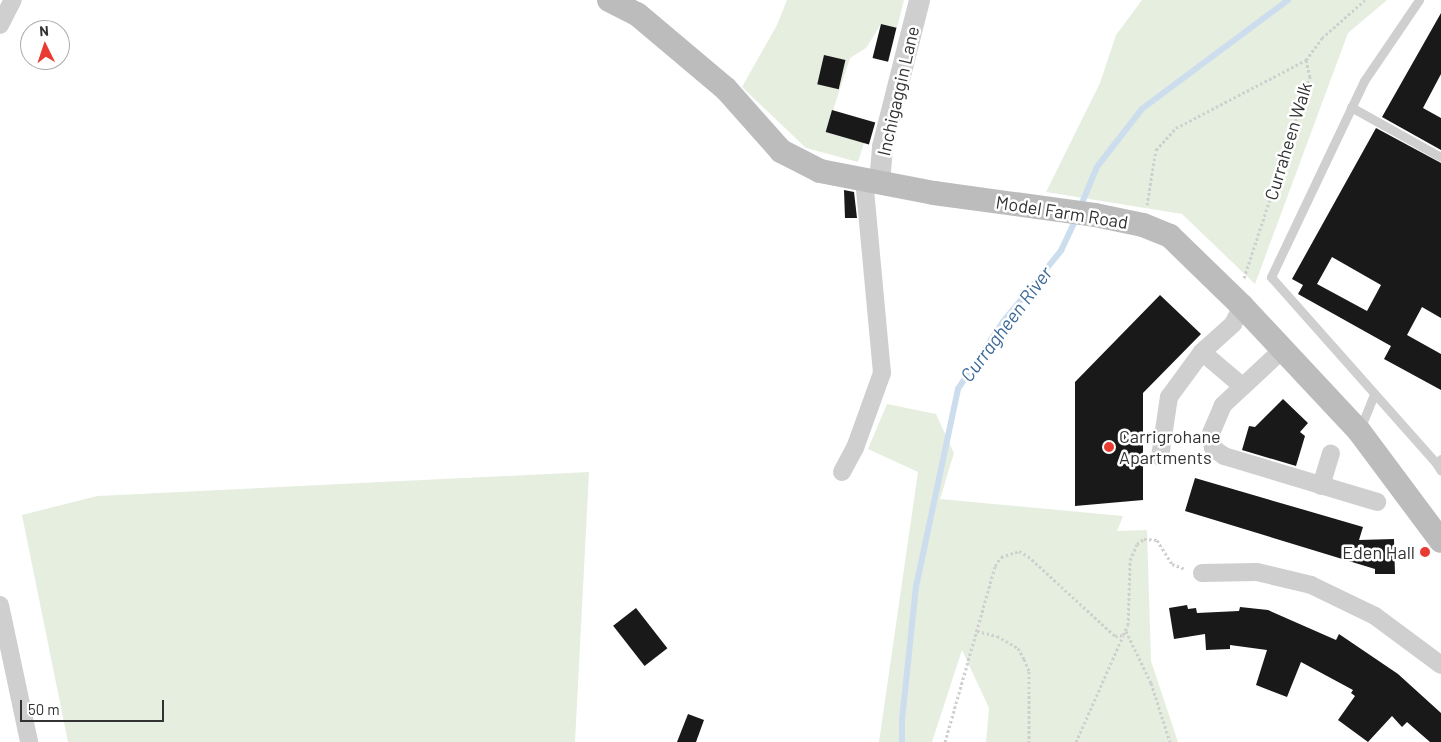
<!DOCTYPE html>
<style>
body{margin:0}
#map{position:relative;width:1441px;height:742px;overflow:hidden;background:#fff;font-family:Barlow,sans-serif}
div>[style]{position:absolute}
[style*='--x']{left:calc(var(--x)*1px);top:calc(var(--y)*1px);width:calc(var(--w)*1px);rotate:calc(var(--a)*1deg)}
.green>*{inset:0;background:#e6eee0}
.stream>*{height:5.5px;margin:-2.75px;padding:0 2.75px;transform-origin:2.75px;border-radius:2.75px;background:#cde}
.building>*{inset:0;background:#191919;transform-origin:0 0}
.path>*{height:3px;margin-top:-1.5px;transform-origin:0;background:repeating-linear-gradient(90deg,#cfcfcf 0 2.5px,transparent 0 5px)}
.service>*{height:9px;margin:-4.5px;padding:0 4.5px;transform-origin:4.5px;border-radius:4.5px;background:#cfcfcf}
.minor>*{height:18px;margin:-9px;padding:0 9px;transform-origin:9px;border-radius:9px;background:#cfcfcf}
.tertiary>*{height:21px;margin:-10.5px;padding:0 10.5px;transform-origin:10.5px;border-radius:10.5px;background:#cfcfcf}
.secondary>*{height:24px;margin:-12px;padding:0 12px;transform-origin:12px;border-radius:12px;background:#bcbcbc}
.dots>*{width:14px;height:14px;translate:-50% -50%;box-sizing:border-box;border:2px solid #fff;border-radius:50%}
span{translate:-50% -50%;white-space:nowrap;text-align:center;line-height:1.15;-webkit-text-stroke:5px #fff;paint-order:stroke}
.street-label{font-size:18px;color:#323232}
.poi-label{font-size:18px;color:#323232}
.left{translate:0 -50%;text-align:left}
.right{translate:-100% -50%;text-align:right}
.water-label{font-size:19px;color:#3c6997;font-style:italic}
.north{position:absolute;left:20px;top:20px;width:50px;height:50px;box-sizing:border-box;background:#fff;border:1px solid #adadad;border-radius:50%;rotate:356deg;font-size:14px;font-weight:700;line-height:20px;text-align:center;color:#323232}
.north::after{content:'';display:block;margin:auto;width:18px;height:22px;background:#ea3b32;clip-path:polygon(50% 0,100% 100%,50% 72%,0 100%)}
.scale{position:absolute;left:20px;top:700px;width:144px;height:22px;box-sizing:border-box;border:2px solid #323232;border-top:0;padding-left:6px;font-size:15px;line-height:18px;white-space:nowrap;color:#323232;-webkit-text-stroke:4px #fff;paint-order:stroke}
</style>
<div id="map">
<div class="green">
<div style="clip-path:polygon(787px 0,904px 0,897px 28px,881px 24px,866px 48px,850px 58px,826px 132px,864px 143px,858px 162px,806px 148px,742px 87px,777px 25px)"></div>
<div style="clip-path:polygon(1142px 0,1387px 0,1348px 33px,1255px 284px,1182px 214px,1046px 192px,1100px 83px,1116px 35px)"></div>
<div style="clip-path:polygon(887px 404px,936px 414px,954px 453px,940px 499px,1123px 516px,1117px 531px,1147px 530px,1151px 661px,1178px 742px,986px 742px,989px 708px,962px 650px,932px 742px,879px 742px,918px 472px,868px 449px)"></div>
<div style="clip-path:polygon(589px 472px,575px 742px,68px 742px,22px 515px,97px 496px)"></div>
</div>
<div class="stream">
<div style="--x:1080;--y:208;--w:44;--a:-67.5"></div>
<div style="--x:1097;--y:167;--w:73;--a:-52.2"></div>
<div style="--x:1142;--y:109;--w:182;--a:-36.7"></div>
<div style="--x:902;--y:742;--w:22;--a:-90"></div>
<div style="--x:902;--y:720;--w:134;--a:-84"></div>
<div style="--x:916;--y:587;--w:202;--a:-78"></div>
<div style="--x:958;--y:389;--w:81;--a:-56.1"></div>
<div style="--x:1003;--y:322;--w:92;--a:-50.8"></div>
<div style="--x:1061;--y:251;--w:38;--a:-65"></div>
</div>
<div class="building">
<div style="clip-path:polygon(1441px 13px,1441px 74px,1423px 108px,1441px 118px,1441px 150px,1382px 117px)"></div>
<div style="left:881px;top:24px;width:16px;height:35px;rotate:14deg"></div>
<div style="left:824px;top:55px;width:22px;height:30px;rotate:13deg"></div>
<div style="left:832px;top:110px;width:45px;height:23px;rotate:16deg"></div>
<div style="clip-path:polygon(evenodd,1376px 128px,1441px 163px,1441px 318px,1422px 307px,1407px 335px,1441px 354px,1441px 390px,1384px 359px,1391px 346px,1298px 294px,1303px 285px,1292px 279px,1376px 128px,1332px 257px,1381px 285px,1367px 311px,1317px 284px,1332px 257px)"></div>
<div style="clip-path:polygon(844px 190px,854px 192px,857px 218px,845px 218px)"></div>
<div style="clip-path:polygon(1160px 295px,1201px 334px,1143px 393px,1143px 500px,1075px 506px,1075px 382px)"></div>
<div style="clip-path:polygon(1283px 399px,1308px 423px,1300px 432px,1305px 436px,1296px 466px,1242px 450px,1249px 426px,1255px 427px)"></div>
<div style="clip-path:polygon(1195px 478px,1363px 527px,1359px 540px,1394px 539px,1395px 574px,1375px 574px,1375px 569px,1185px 511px)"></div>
<div style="clip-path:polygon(1187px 605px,1188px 609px,1196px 608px,1197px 613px,1239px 611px,1240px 607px,1268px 610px,1336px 640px,1339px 634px,1398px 674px,1441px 713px,1441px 742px,1430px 742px,1407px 722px,1402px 727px,1392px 716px,1368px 742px,1338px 720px,1355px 696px,1351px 693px,1353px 690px,1301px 662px,1287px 697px,1256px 685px,1267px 650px,1230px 645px,1230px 649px,1206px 650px,1205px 634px,1174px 639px,1169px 608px)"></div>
<div style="left:636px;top:608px;width:51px;height:29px;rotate:52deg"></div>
<div style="clip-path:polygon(688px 714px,704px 720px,696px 742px,677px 742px)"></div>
</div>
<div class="path">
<div style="--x:1147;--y:205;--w:56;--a:-80.7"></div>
<div style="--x:1156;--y:150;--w:30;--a:-48"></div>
<div style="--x:1176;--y:128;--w:147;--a:-27.6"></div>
<div style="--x:1244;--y:278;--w:212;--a:-71.8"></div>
<div style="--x:1310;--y:77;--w:17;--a:-103"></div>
<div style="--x:1306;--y:60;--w:27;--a:-54"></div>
<div style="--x:1322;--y:38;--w:57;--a:-41.5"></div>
<div style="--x:977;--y:631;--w:21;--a:14"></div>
<div style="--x:997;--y:636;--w:24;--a:30"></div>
<div style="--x:1018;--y:648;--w:13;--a:61"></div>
<div style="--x:1024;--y:659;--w:13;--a:67"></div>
<div style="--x:1029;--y:671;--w:71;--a:90"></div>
<div style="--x:1126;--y:631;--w:58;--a:64.3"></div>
<div style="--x:1151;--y:683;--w:62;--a:72.1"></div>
<div style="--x:945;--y:742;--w:183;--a:-74.1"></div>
<div style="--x:995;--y:566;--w:11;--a:-56"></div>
<div style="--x:1001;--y:557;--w:19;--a:-18"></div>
<div style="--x:1019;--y:551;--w:10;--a:29"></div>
<div style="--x:1028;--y:556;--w:118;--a:42.6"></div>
<div style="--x:1115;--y:636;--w:8;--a:-7"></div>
<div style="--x:1123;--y:635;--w:11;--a:-63"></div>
<div style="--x:1128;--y:625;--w:65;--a:-88.2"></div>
<div style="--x:1130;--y:560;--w:17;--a:-66"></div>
<div style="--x:1137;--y:544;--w:9;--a:-36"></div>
<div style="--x:1144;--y:539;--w:13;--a:4"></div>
<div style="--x:1157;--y:540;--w:28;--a:58"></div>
<div style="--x:1172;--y:564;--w:14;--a:21"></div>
<div style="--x:1076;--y:742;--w:116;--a:-66.1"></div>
</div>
<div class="service">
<div style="--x:1419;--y:0;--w:98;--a:124.2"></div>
<div style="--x:1364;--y:81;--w:217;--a:115.4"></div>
<div style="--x:1271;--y:277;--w:249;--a:48.4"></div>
<div style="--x:1351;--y:107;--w:103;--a:29.1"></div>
<div style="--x:1360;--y:429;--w:37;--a:-68"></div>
<div style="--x:1441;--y:459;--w:6;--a:141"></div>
<div style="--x:1436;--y:463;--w:9;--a:58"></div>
</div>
<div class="minor">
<div style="--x:0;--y:25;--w:28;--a:-63"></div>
<div style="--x:1282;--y:350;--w:81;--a:137"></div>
<div style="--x:1223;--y:405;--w:30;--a:113"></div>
<div style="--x:1211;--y:433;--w:15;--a:82"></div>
<div style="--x:1213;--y:448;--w:14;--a:36"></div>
<div style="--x:1224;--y:456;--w:160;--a:16.7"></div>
<div style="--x:1202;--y:352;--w:52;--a:40.4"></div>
<div style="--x:1160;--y:457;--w:61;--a:-81.5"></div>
<div style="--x:1169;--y:397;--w:56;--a:-53.7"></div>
<div style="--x:1202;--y:352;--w:42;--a:-42.1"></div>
<div style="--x:1233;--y:324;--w:20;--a:-63"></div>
<div style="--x:842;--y:472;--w:27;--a:-62"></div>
<div style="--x:855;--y:448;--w:80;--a:-70.2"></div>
<div style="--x:882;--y:373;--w:195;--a:-95.3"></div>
<div style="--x:1321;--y:486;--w:34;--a:-73"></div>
<div style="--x:1202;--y:573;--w:55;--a:-1"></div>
<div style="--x:1257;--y:572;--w:56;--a:13.5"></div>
<div style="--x:1311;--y:585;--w:71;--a:25.8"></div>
<div style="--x:1375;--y:616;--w:82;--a:36.6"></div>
<div style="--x:0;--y:605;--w:140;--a:78"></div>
</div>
<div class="tertiary">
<div style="--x:879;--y:182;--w:36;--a:-85"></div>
<div style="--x:882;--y:146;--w:151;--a:-75.8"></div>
</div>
<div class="secondary">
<div style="--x:609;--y:0;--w:31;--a:27"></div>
<div style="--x:637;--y:14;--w:116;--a:40.1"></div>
<div style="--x:726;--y:89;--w:83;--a:48.4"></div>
<div style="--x:781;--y:151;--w:44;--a:27.1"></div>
<div style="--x:820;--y:171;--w:116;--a:10.9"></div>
<div style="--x:934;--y:193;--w:162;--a:7.8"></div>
<div style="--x:1095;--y:215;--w:49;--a:11.8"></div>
<div style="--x:1143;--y:225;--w:29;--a:22"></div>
<div style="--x:1170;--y:236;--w:100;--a:44.2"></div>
<div style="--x:1242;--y:306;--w:171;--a:46.9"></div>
<div style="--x:1359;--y:431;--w:137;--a:53.3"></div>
</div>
<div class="dots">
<div style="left:1109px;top:447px;background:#ea3b32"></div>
<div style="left:1425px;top:552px;background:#ea3b32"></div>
</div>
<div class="street-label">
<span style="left:898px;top:91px;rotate:-77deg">Inchigaggin Lane</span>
<span style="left:1288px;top:141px;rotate:-73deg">Curraheen Walk</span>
<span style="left:1062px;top:212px;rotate:9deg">Model Farm Road</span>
</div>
<div class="poi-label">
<span class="left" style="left:1119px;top:447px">Carrigrohane<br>Apartments</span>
<span class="right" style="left:1415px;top:552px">Eden Hall</span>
</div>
<div class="water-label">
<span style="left:1006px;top:324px;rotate:-53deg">Curragheen River</span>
</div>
<div class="north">N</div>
<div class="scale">50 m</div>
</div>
